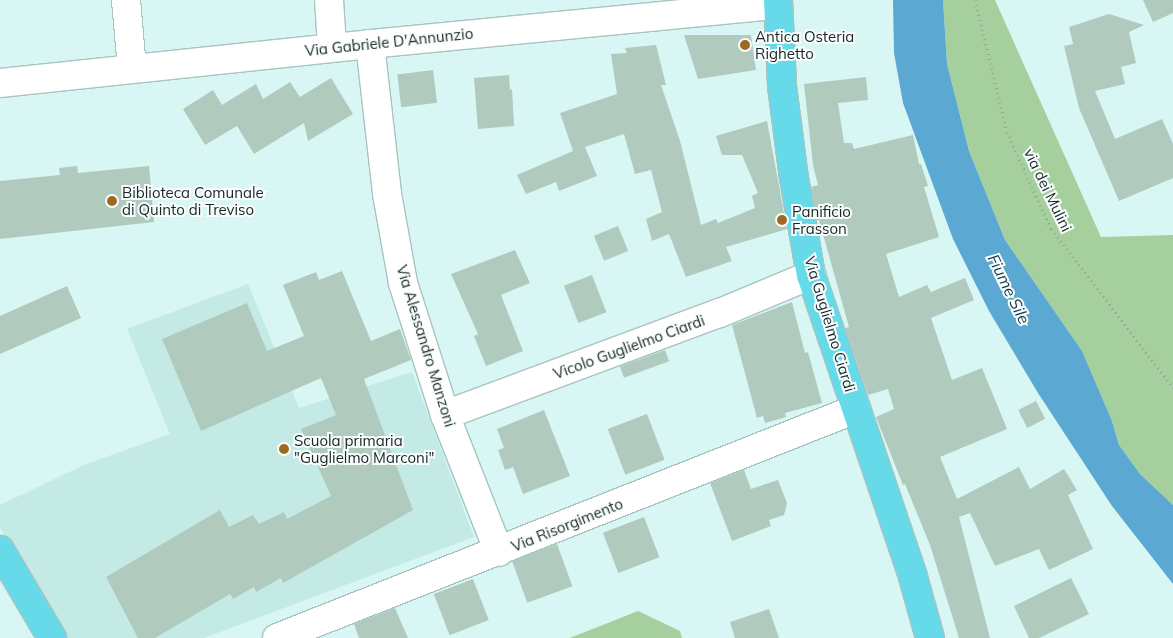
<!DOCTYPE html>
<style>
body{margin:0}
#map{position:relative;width:1173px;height:638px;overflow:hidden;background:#d8f6f3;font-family:Mulish,sans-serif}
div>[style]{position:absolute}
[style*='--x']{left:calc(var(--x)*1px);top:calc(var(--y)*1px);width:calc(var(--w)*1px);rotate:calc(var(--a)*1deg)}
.built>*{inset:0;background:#c3eae5}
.green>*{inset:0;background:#a6cf9e}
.water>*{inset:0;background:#5ba8d2}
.building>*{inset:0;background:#b1cabe;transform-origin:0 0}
.path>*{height:3px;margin-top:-1.5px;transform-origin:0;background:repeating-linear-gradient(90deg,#8fa6a3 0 1px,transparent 0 5px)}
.roads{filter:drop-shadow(1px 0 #a7c4c0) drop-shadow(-1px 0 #a7c4c0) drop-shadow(0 1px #a7c4c0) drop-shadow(0 -1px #a7c4c0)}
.minor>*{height:28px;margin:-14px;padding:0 14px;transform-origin:14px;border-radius:14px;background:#fff}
.major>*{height:28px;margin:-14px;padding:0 14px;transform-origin:14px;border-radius:14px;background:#66dae9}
.dots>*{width:14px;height:14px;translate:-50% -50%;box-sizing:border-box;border:2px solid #f8fefd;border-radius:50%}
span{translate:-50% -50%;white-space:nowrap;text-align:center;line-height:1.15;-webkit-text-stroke:4px #f8fefd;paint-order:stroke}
.poi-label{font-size:15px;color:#1a2524}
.left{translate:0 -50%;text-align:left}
.street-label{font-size:15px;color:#1a2524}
.water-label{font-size:16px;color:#143749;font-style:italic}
</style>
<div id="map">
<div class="built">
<div style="clip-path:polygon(248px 284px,299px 408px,412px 372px,474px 537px,204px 638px,67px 638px,0 528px,0 505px,84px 465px,170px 434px,127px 329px)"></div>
</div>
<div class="green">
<div style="clip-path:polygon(943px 0,995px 0,1101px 237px,1173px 235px,1173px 505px,1140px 474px,1119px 445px,1112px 421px,1082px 351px,1005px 240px,969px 151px,947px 64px)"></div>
<div style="clip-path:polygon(638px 611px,680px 631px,682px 638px,570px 638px)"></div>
</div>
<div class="water">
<div style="clip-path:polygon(893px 0,943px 0,947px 64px,969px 151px,1005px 240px,1082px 351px,1112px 421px,1119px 445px,1140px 474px,1173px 505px,1173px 584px,1112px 506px,1038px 393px,989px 311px,953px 239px,903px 103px,894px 53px)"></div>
</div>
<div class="building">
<div style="clip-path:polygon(1143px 0,1173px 0,1173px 13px,1153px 22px)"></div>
<div style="clip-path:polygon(1109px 14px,1144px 25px,1129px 32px,1136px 63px,1121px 67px,1125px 84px,1095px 91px,1115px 139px,1162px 119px,1173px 144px,1173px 178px,1119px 201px,1079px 108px,1064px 46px,1073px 44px,1069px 27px)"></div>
<div style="clip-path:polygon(684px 35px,751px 35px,756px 70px,698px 79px)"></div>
<div style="clip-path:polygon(656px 45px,666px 85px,661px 85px,680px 141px,701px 225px,716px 219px,718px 223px,755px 208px,752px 196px,758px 193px,742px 155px,722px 155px,716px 136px,767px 121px,787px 229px,726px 247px,732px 261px,686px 277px,669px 234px,652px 241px,646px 219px,662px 212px,651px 170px,635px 174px,624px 134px,585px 147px,597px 176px,559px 191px,556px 182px,526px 194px,517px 175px,573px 151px,560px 113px,617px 94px,611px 54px,627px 53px,625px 48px)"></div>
<div style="left:433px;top:70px;width:33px;height:36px;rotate:83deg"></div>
<div style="clip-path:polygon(509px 75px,510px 90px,512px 89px,514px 126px,478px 129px,474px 78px)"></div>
<div style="clip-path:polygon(866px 77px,868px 100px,838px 103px,844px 143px,852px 143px,854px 149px,913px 135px,919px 164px,921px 164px,928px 186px,924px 187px,939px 237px,886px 254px,899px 297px,927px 285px,931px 292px,965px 278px,974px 300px,931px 318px,952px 380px,982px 368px,1007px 429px,940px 457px,957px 499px,1019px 467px,1030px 489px,1064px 469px,1077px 490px,1068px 495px,1093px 549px,1049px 570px,1039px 549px,995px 566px,970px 513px,959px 517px,990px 638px,959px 638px,930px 545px,905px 484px,903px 485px,876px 417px,894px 409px,888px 389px,868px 395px,845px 328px,849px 327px,819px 220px,817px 220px,811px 187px,818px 185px,813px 165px,804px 84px)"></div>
<div style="clip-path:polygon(331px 78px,353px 114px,308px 141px,304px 123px,254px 154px,237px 126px,205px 145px,183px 109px,213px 90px,222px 105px,256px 84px,263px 99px,290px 82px,300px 97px)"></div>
<div style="clip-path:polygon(77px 166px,78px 173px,149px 166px,154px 222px,0 239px,0 181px,60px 175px,59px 168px)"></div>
<div style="left:618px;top:226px;width:27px;height:26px;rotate:68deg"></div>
<div style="clip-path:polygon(515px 250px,530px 283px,501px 295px,523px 351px,486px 366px,474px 336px,478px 334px,451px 274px)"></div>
<div style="clip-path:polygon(342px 271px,371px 341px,400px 329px,411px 360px,364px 379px,413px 510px,283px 583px,281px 578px,256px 592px,254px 587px,233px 599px,230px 594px,155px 638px,138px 638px,106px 577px,220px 510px,229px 527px,253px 515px,259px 524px,284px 512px,287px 519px,331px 496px,301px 429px,336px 415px,321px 378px,201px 431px,162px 339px,247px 303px,267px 351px,304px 336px,283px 285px,316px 272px,319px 280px)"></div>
<div style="left:592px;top:275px;width:40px;height:30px;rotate:69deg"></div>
<div style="clip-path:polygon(67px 286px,81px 318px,0 354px,0 316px)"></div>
<div style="clip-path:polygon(792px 302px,805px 353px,808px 352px,822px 403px,785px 413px,786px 417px,765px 423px,763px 416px,757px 418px,732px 325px)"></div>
<div style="left:665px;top:350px;width:12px;height:48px;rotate:70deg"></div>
<div style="left:1036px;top:401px;width:20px;height:20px;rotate:63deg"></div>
<div style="clip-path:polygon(544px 410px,570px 476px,523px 494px,513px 467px,505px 470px,498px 450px,504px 448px,497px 429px)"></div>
<div style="left:647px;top:414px;width:49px;height:42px;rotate:69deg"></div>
<div style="clip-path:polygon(744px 470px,751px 489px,778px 480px,787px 503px,784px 515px,769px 520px,771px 526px,732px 541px,710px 483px)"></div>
<div style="left:644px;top:517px;width:43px;height:44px;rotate:69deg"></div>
<div style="left:557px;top:544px;width:45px;height:48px;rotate:70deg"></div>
<div style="clip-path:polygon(1071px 578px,1089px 614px,1039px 638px,1029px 638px,1014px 606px)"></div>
<div style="left:473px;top:579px;width:44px;height:42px;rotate:69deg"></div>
<div style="clip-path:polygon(395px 608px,408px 638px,359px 638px,354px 624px)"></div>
<div style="clip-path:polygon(769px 609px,779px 638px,735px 638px,730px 622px)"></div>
</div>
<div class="path">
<div style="--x:975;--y:0;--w:136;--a:76.4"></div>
<div style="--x:1007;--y:132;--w:107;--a:65.6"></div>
<div style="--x:1051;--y:229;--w:200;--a:52.3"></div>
</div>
<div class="roads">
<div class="minor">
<div style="--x:126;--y:0;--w:68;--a:85"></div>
<div style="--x:329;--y:0;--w:47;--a:86.3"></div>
<div style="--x:370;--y:44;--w:151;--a:83.5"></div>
<div style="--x:387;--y:194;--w:90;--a:79.8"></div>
<div style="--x:403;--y:283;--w:139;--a:72.3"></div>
<div style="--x:445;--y:415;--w:147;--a:68.5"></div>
<div style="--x:0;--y:83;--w:372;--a:-6"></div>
<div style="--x:370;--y:44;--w:410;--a:-5.5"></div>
<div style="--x:445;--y:415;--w:293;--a:-20.4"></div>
<div style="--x:720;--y:313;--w:99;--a:-22.7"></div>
<div style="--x:277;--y:638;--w:623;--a:-21.58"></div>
</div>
<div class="major">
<div style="--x:778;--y:0;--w:86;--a:87.3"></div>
<div style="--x:782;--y:86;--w:93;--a:82.6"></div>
<div style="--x:794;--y:178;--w:98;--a:80.1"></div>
<div style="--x:811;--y:275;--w:319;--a:71.3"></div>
<div style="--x:913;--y:577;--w:63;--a:74.4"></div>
<div style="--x:0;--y:550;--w:102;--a:59.4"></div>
</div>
</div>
<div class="dots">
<div style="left:745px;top:45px;background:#9e6a22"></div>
<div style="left:112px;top:201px;background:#9e6a22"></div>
<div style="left:782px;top:220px;background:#9e6a22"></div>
<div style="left:284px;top:449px;background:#9e6a22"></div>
</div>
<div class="poi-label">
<span class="left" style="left:755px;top:45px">Antica Osteria<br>Righetto</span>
<span class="left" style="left:122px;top:201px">Biblioteca Comunale<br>di Quinto di Treviso</span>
<span class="left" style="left:792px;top:220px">Panificio<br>Frasson</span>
<span class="left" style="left:294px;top:449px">Scuola primaria<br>"Guglielmo Marconi"</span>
</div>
<div class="street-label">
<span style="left:389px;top:42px;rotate:-6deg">Via Gabriele D'Annunzio</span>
<span style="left:1048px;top:190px;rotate:64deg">via dei Mulini</span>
<span style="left:830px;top:324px;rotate:73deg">Via Guglielmo Ciardi</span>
<span style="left:426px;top:346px;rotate:73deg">Via Alessandro Manzoni</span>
<span style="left:629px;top:347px;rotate:-20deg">Vicolo Guglielmo Ciardi</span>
<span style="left:567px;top:525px;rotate:-22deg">Via Risorgimento</span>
</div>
<div class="water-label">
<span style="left:1009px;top:289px;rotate:64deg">Fiume Sile</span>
</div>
</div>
